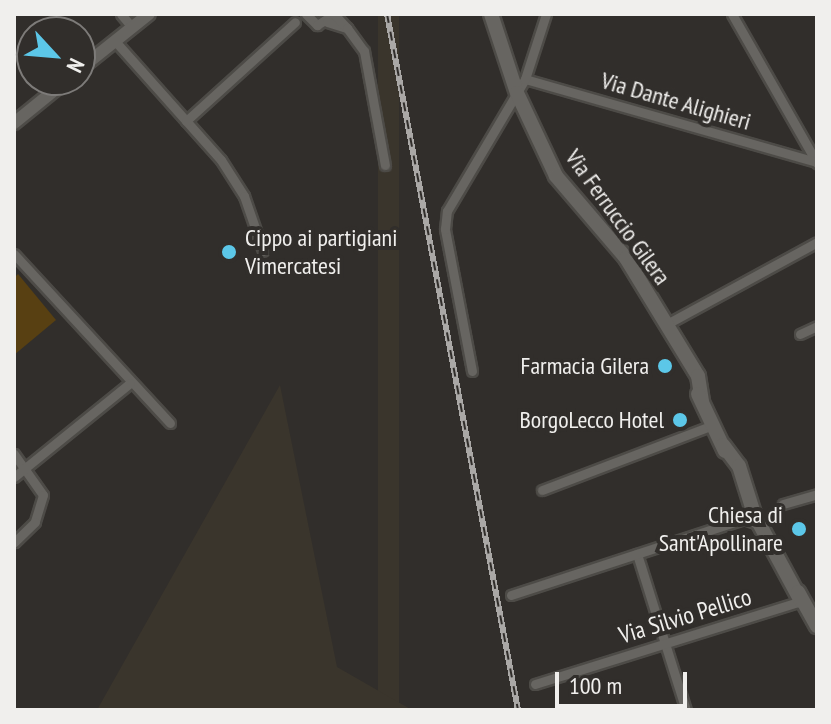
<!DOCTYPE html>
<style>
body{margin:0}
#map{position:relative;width:831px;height:724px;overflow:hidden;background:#312e2b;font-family:"PT Sans Narrow",sans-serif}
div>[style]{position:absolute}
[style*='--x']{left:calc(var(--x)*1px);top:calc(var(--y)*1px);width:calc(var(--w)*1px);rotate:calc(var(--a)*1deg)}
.built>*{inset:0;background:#3a352c;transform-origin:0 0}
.green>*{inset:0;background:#584012}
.roads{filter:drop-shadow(2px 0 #4d4b47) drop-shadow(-2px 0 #4d4b47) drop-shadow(0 2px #4d4b47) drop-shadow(0 -2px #4d4b47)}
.minor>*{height:9px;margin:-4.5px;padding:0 4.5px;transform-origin:4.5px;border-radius:4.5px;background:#676561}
.tertiary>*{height:12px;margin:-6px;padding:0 6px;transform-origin:6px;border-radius:6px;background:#676561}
.secondary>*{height:14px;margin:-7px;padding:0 7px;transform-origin:7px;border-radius:7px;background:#676561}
.rail>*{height:6px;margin-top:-3px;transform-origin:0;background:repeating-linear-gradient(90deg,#312e2b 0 9px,#aaa8a6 0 18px);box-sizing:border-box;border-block:2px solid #aaa8a6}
.dots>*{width:22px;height:22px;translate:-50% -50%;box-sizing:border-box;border:4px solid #312e2b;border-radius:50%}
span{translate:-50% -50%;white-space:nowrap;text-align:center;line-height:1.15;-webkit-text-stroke:8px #312e2b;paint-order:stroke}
.street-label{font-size:24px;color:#f0efed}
.poi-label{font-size:24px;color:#f0efed}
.left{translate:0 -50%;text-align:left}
.right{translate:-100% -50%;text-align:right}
.frame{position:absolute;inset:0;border:16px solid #f0efed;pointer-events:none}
.north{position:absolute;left:16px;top:16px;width:80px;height:80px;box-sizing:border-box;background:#312e2b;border:2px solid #7d7b79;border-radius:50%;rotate:116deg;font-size:22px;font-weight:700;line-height:32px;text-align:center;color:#f0efed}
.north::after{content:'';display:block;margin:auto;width:28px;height:36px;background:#5cc7e8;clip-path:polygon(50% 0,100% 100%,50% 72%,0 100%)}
.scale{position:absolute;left:555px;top:672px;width:132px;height:36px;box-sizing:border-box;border:4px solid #f0efed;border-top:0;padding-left:10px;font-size:24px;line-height:28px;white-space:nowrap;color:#f0efed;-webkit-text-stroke:6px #312e2b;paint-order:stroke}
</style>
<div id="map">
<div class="built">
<div style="left:378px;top:14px;width:21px;height:708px"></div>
<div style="clip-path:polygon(280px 385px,337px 667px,412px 710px,97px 710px)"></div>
</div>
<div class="green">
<div style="clip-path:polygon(18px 274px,56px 320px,14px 355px,14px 278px)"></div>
</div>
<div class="roads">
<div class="minor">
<div style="--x:121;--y:14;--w:17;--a:50"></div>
<div style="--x:306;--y:14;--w:16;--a:45"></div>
<div style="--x:317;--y:25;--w:15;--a:-32"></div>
<div style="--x:732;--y:14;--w:172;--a:60.3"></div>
<div style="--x:327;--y:22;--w:21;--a:17"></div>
<div style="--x:347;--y:28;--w:19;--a:-133"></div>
<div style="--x:347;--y:28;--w:29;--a:54"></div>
<div style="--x:364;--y:51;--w:116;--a:79.6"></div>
<div style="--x:115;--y:41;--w:159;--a:48.3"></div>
<div style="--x:221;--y:160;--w:43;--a:57.4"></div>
<div style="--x:244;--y:196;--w:58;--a:70.9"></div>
<div style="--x:525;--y:79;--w:304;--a:15.9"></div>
<div style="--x:186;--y:121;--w:147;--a:-42.2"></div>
<div style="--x:14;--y:254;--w:230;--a:47.3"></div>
<div style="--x:665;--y:325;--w:173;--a:-28.6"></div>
<div style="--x:800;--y:334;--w:19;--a:-25"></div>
<div style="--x:472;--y:371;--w:145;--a:-100.8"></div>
<div style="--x:445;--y:229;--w:18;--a:-84"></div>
<div style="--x:447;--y:211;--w:153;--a:-59.4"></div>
<div style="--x:525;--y:79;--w:68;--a:-72.1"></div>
<div style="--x:14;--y:454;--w:50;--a:54.7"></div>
<div style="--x:43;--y:495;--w:28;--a:107"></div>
<div style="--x:35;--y:522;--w:29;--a:136"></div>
<div style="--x:14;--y:477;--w:149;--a:-39"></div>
<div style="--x:542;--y:490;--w:183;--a:-20.8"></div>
<div style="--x:783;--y:504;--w:35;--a:-16"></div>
<div style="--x:637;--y:554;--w:164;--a:72.6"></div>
<div style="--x:511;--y:595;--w:245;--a:-18.1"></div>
<div style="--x:744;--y:519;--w:15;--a:20"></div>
<div style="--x:535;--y:684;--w:279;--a:-17.3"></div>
</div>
<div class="tertiary">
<div style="--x:80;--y:69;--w:88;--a:-38.6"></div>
<div style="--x:14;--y:123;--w:68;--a:-39.1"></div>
</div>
<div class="secondary">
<div style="--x:491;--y:14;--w:83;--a:71.8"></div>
<div style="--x:517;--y:93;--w:92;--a:64.8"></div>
<div style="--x:556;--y:176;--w:108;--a:49.5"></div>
<div style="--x:626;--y:258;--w:138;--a:58.6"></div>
<div style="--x:698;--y:376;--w:25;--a:81"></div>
<div style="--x:698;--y:394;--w:63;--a:64.7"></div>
<div style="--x:723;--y:445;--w:26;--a:53"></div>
<div style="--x:739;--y:466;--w:50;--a:72.6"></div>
<div style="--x:754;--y:514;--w:99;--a:61.6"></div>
<div style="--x:798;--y:592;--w:39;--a:61"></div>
</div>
</div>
<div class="rail">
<div style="--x:387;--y:14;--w:708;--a:79.34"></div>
</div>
<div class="dots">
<div style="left:229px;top:252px;background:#5cc7e8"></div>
<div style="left:665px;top:366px;background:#5cc7e8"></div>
<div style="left:680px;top:420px;background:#5cc7e8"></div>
<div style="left:799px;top:529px;background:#5cc7e8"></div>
</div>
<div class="street-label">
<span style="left:676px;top:101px;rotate:16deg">Via Dante Alighieri</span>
<span style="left:618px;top:217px;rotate:54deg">Via Ferruccio Gilera</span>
<span style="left:685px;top:616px;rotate:-17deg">Via Silvio Pellico</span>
</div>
<div class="poi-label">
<span class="left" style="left:245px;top:252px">Cippo ai partigiani<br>Vimercatesi</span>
<span class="right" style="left:649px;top:366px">Farmacia Gilera</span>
<span class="right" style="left:664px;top:420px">BorgoLecco Hotel</span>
<span class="right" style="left:783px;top:529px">Chiesa di<br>Sant'Apollinare</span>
</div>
<div class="frame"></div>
<div class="north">N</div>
<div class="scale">100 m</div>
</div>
